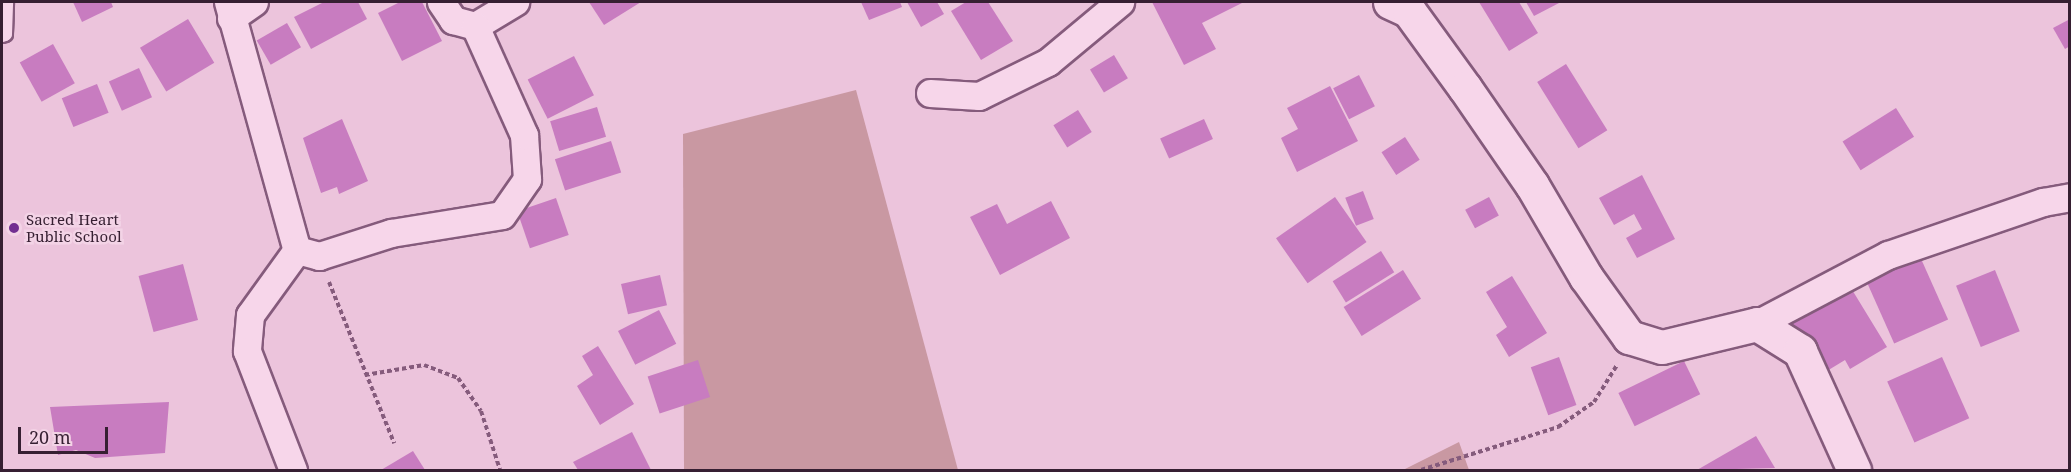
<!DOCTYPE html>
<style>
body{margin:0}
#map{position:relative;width:2071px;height:472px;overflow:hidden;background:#ecc4dc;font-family:"Noto Serif",serif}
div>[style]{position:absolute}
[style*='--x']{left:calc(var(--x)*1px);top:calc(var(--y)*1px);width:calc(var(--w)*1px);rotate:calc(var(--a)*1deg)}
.green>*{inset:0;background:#c998a2}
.building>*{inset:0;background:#c87cc0;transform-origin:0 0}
.path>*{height:4px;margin-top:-2px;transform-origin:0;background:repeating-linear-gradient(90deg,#855b7c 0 4.5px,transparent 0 7.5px)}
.roads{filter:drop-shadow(2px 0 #855b7c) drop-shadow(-2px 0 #855b7c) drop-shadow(0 2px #855b7c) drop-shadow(0 -2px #855b7c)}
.lane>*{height:14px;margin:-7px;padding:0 7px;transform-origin:7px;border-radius:7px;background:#f7d6ea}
.street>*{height:27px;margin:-13.5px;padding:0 13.5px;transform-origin:13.5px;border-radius:13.5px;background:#f7d6ea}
.secondary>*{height:33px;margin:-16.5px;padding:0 16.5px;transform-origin:16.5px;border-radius:16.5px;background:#f7d6ea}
.dots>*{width:16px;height:16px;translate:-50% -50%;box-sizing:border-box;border:3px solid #f3d3e6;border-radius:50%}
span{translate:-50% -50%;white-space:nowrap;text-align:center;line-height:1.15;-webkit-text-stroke:5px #f3d3e6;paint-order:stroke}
.poi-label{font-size:15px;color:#361f32}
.left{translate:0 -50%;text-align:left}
.frame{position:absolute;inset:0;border:3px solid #361f32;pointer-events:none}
.scale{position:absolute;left:18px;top:427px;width:90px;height:27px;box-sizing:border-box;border:3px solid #361f32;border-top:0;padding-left:8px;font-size:18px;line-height:21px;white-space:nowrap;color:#361f32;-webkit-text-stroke:4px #f3d3e6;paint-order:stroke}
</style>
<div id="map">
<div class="green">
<div style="clip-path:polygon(856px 90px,958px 470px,684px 470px,683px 134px)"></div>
<div style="clip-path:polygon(1459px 442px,1469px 470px,1403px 470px)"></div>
</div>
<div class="building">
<div style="clip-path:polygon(73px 2px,111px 2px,113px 7px,82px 22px)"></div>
<div style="clip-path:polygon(324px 2px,358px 2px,367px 19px,311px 49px,294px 17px)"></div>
<div style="clip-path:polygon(400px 2px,422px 2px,442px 41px,402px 61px,378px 13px)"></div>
<div style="clip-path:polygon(589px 2px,641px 2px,604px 25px)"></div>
<div style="clip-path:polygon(861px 2px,900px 2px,902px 7px,869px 20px)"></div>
<div style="clip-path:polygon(907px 2px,937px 2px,944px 14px,921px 27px)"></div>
<div style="clip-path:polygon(966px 2px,988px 2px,1013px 41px,981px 60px,951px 11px)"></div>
<div style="clip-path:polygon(1152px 2px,1244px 2px,1202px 23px,1216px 49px,1184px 65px)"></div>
<div style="clip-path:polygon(1479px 2px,1519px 2px,1538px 33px,1509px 51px)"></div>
<div style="clip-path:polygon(1526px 2px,1561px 2px,1534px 16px)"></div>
<div style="left:188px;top:19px;width:51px;height:56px;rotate:59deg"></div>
<div style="clip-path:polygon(2070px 19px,2070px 46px,2065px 49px,2053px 28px)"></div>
<div style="left:287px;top:23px;width:28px;height:35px;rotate:60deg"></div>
<div style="left:53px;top:44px;width:45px;height:38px;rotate:61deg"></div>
<div style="left:1114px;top:55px;width:27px;height:28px;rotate:59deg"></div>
<div style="left:574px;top:56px;width:44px;height:52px;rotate:63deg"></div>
<div style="left:1566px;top:64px;width:78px;height:34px;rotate:58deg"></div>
<div style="left:139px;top:68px;width:32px;height:33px;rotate:66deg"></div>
<div style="left:1359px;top:75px;width:35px;height:29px;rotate:63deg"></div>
<div style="left:97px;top:84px;width:31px;height:38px;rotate:68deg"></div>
<div style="clip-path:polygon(1330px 86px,1358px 141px,1297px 172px,1281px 138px,1298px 129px,1287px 108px)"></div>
<div style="left:597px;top:107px;width:31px;height:49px;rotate:73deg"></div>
<div style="left:1896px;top:108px;width:34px;height:63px;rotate:58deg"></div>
<div style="left:1078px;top:110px;width:26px;height:29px;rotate:58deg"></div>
<div style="clip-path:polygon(342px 119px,368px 181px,339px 194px,337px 187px,321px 193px,303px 138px)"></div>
<div style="left:1204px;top:119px;width:22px;height:48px;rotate:66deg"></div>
<div style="left:1405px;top:137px;width:27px;height:28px;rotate:57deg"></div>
<div style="left:611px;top:141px;width:33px;height:59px;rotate:72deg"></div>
<div style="clip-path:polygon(1642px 175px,1675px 239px,1637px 258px,1626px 238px,1642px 229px,1634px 214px,1614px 225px,1599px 198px)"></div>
<div style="left:1363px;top:191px;width:30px;height:19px;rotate:69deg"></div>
<div style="left:1335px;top:197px;width:55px;height:72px;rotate:55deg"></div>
<div style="left:1489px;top:197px;width:21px;height:27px;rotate:62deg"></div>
<div style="left:556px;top:198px;width:39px;height:41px;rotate:71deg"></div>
<div style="clip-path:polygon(1051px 201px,1070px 238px,1000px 275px,970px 217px,997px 204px,1007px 224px)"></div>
<div style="left:1381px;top:251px;width:25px;height:57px;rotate:58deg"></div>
<div style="left:1918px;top:252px;width:74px;height:59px;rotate:66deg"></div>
<div style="left:183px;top:264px;width:58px;height:46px;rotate:75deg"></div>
<div style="left:1403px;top:270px;width:34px;height:70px;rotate:58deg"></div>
<div style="clip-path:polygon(1840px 270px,1887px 347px,1850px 369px,1845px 360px,1817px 377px,1777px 309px)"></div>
<div style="left:1995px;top:270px;width:66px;height:42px;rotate:68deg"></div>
<div style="left:660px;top:275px;width:31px;height:40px;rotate:77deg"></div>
<div style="clip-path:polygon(1512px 276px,1547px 333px,1509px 357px,1496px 335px,1507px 327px,1486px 292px)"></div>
<div style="left:659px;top:310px;width:38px;height:46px;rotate:63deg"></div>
<div style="clip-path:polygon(598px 346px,634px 404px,600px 425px,577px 386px,593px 375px,582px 356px)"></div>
<div style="left:1559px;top:357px;width:51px;height:30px;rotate:70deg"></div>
<div style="left:1942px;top:357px;width:67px;height:60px;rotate:66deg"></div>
<div style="left:698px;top:360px;width:39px;height:53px;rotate:72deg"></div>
<div style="left:1684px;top:361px;width:37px;height:73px;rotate:64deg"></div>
<div style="clip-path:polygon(169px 402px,165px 453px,95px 458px,76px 450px,58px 455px,50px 407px)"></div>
<div style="clip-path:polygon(632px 432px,651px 470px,578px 470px,573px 462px)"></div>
<div style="clip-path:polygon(1756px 436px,1775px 468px,1697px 470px)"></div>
<div style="clip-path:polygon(413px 451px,425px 470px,381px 470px)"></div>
</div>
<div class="path">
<div style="--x:329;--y:282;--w:174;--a:68"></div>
<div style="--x:365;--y:375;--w:60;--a:-9.6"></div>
<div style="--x:424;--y:365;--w:36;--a:21"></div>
<div style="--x:458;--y:378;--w:40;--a:55.1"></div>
<div style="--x:481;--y:411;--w:62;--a:72.1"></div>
<div style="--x:1421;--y:470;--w:144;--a:-17.4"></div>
<div style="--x:1558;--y:427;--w:44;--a:-34.8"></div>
<div style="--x:1594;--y:402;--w:44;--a:-58.1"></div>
</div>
<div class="roads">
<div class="lane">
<div style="--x:2;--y:35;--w:3;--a:-18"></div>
<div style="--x:5;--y:34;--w:32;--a:-88"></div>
</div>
<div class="street">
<div style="--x:228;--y:2;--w:257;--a:74.5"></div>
<div style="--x:297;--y:250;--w:80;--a:125.9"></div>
<div style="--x:250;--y:315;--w:36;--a:95"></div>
<div style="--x:247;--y:351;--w:128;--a:68.9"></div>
<div style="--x:441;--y:2;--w:22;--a:56"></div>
<div style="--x:453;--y:20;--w:23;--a:15"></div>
<div style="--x:475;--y:26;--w:47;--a:-31"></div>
<div style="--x:231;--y:18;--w:28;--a:-35"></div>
<div style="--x:930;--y:93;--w:49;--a:3.5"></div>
<div style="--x:979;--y:96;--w:77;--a:-26.2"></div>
<div style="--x:1048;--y:62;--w:94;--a:-39.8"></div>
<div style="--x:297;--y:250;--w:23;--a:15"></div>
<div style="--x:319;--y:256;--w:76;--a:-17.7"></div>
<div style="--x:391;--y:233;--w:112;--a:-9.2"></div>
<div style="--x:502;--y:215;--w:44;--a:-55.2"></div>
<div style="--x:527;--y:179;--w:44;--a:-93.9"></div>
<div style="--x:524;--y:135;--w:120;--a:-114.2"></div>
<div style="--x:1757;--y:324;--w:148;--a:-27.8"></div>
<div style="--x:1888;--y:255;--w:164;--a:-18.9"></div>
<div style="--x:2043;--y:202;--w:27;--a:-10"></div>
</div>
<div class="secondary">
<div style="--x:1390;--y:2;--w:21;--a:25"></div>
<div style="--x:1409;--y:11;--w:95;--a:54"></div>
<div style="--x:1465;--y:88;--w:118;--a:55.4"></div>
<div style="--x:1532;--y:185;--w:107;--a:59.6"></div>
<div style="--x:1586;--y:277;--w:74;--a:54.4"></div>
<div style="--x:1629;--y:337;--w:34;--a:17"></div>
<div style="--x:1662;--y:347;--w:98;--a:-13.6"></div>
<div style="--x:1757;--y:324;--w:51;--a:32.1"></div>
<div style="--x:1800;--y:351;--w:131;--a:65.6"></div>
</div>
</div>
<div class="dots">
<div style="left:14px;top:228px;background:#722f91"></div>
</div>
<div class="poi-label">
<span class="left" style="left:26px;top:228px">Sacred Heart<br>Public School</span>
</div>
<div class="frame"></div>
<div class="scale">20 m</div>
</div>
